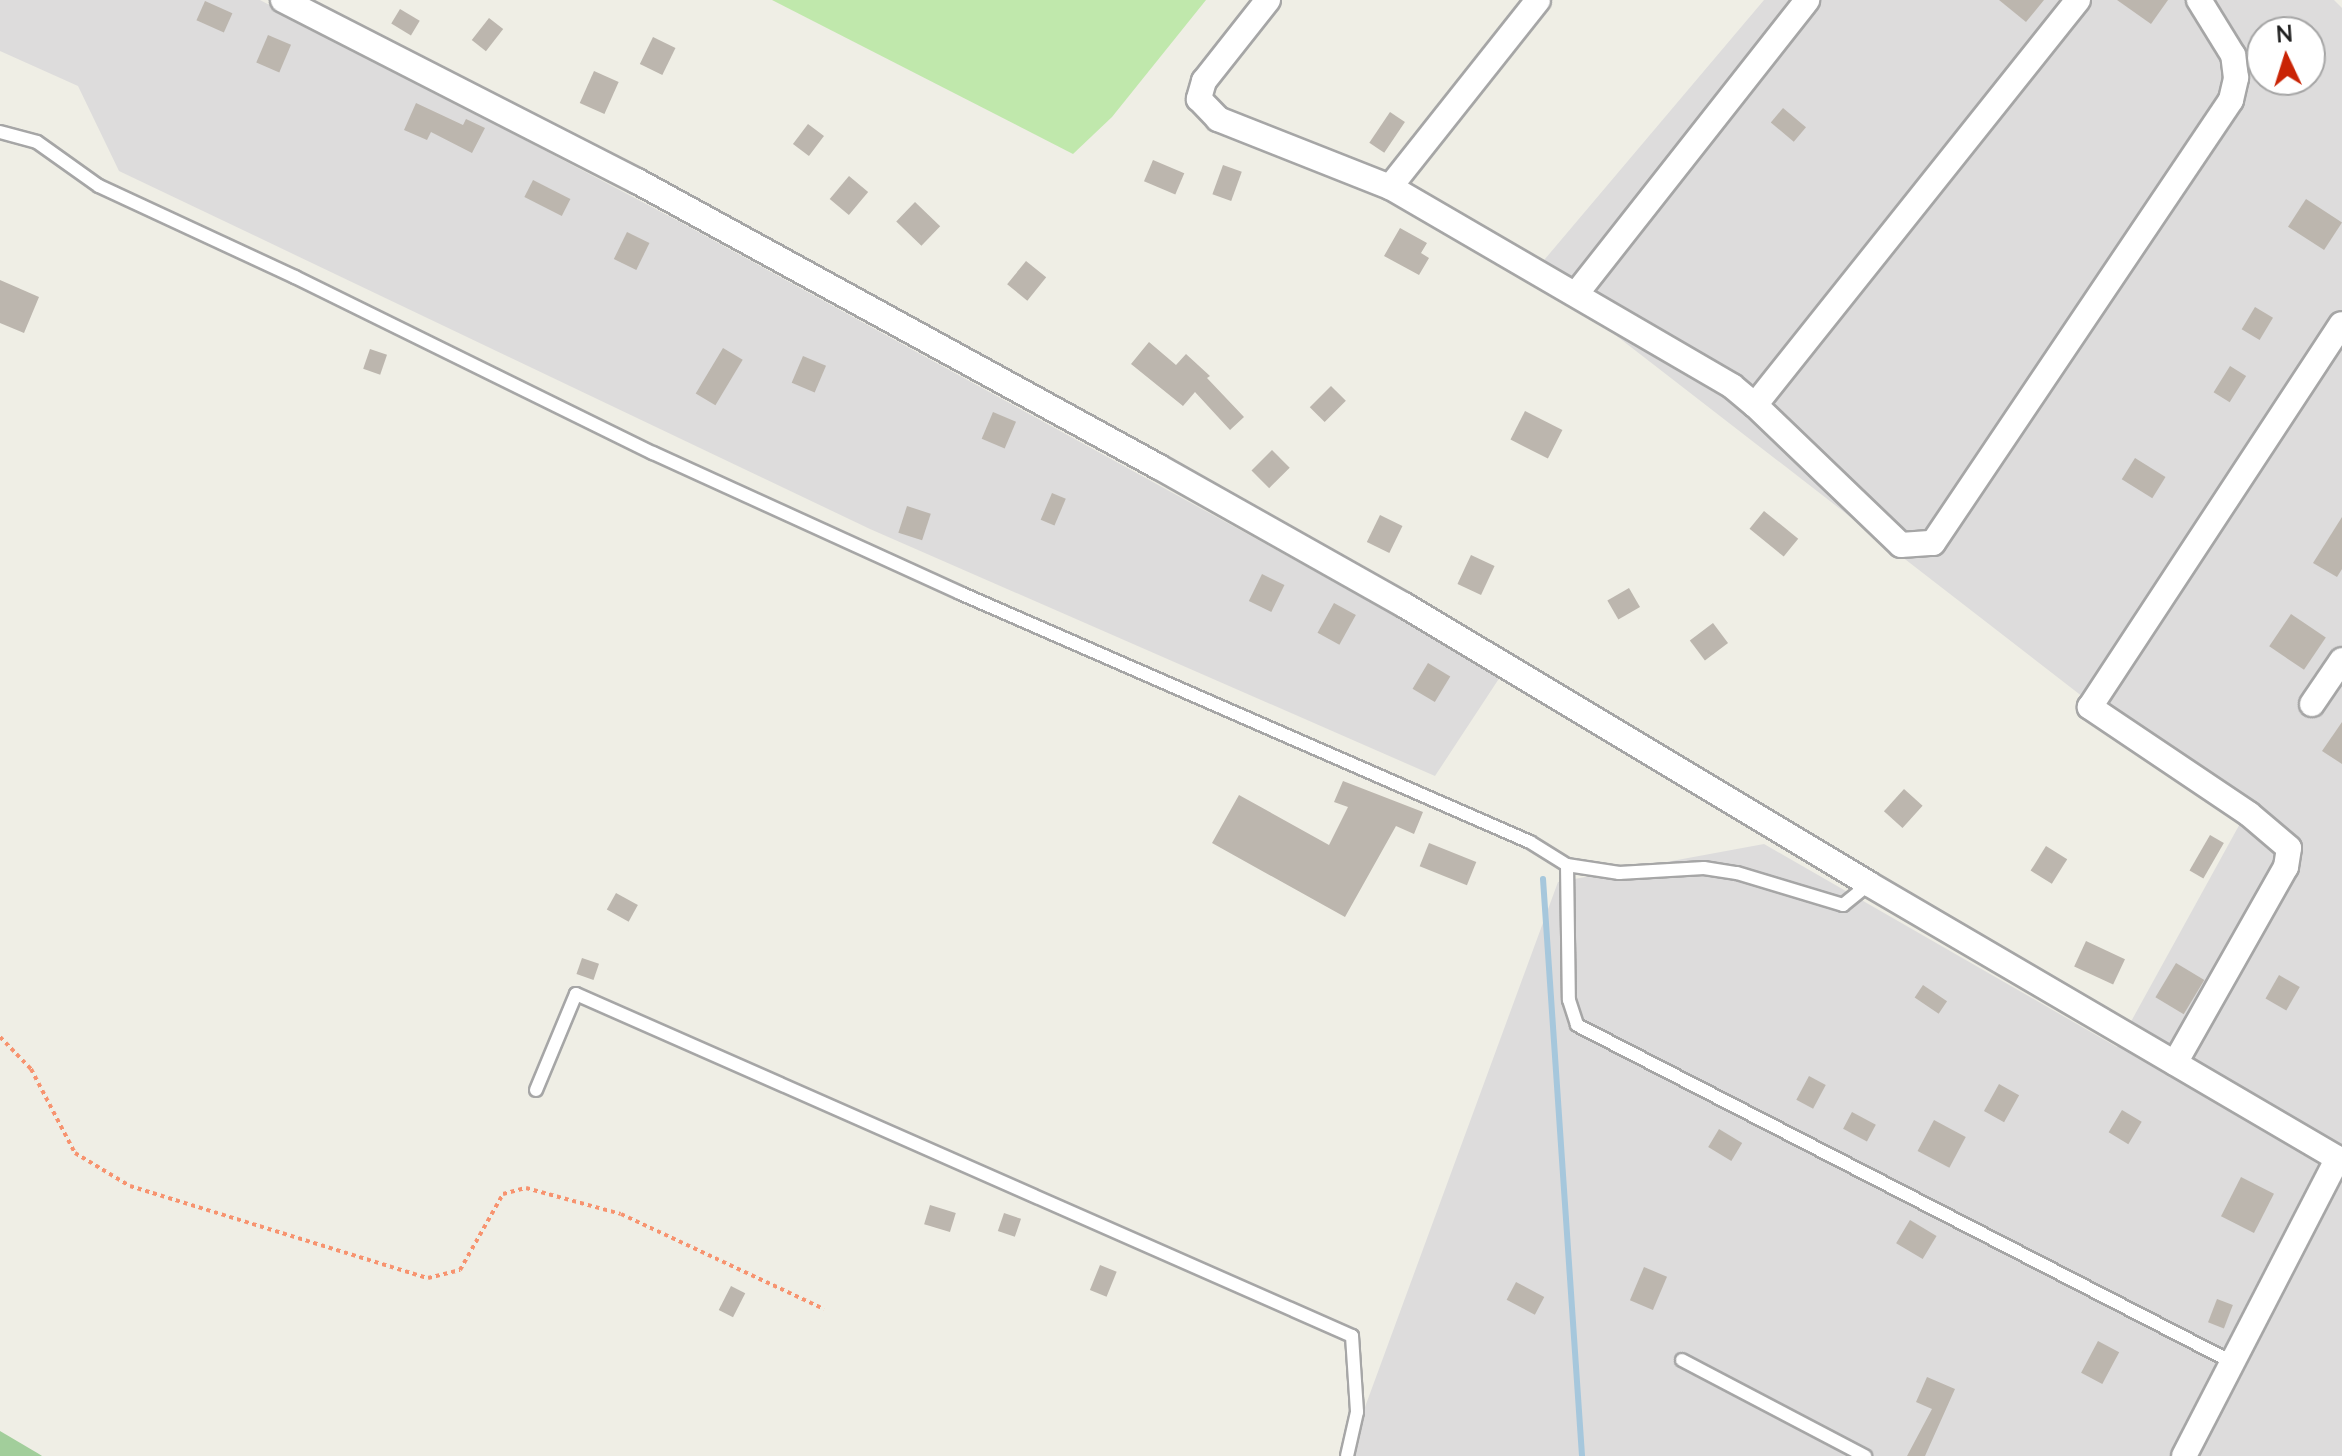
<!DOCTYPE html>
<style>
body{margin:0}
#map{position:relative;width:2342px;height:1456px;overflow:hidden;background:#efeee5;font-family:Lato,sans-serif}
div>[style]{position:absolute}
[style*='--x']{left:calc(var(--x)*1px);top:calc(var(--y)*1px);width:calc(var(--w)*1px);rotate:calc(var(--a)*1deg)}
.residential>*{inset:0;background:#dddcdc}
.grass>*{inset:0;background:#c0e8ac}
.forest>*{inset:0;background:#a2ce9b}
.stream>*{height:6px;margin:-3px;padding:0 3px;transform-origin:3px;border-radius:3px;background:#a6c7dc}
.building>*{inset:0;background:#bcb6ae;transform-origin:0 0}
.path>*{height:4px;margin-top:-2px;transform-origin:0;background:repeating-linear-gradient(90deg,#f7936f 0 4px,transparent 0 8px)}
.roads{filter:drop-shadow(2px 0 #a6a6a6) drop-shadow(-2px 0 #a6a6a6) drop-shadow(0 2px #a6a6a6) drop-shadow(0 -2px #a6a6a6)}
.lane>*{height:12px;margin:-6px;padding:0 6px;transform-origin:6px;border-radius:6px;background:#fff}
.street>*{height:24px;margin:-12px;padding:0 12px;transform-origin:12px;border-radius:12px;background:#fff}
span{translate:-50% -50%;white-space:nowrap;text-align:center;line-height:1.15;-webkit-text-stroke:8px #fff;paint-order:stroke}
.north{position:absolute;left:2246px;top:16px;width:80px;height:80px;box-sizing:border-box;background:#fff;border:2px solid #a5a5a5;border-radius:50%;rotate:356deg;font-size:22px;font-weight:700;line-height:32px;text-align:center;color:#1f1f1f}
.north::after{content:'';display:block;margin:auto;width:28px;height:36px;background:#c92405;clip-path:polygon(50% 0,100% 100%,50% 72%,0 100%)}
</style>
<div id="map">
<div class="residential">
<div style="clip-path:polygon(0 0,260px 0,682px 223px,1502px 674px,1435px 776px,870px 529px,119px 171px,78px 86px,0 51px)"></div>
<div style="clip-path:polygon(evenodd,1764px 0,2334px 0,2342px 8px,2342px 1456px,1347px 1456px,1558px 882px,1764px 844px,2117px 1047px,2242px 820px,1534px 272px,1764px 0,2262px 32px,2310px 32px,2310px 80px,2262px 80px,2262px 32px)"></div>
</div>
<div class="grass">
<div style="clip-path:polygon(772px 0,1206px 0,1112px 117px,1073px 154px)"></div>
</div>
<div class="forest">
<div style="clip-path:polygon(0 1431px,39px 1454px,42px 1456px,0 1456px)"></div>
</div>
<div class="stream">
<div style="--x:1543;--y:879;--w:578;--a:86.13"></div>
</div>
<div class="building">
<div style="clip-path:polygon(1999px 0,2044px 0,2026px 22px)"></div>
<div style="clip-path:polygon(2117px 0,2168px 0,2151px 24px)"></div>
<div style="left:205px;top:1px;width:30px;height:21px;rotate:24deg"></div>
<div style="left:400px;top:9px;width:23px;height:17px;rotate:31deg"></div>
<div style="left:489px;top:18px;width:18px;height:28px;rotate:38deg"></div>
<div style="left:268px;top:35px;width:25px;height:30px;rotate:23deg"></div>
<div style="left:653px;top:37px;width:25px;height:30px;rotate:26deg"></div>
<div style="left:594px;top:71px;width:27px;height:35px;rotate:24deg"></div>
<div style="clip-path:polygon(416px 103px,463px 125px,466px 119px,485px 128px,472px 153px,431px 132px,427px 140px,404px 130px)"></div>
<div style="left:1783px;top:108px;width:30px;height:19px;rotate:40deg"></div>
<div style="left:1390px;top:112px;width:18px;height:37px;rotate:34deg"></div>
<div style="left:808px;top:124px;width:20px;height:25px;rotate:37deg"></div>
<div style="left:1153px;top:160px;width:34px;height:23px;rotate:23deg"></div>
<div style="left:1223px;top:165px;width:20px;height:31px;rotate:20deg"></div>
<div style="left:849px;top:176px;width:25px;height:30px;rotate:40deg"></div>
<div style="left:533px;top:180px;width:42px;height:19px;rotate:27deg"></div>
<div style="left:2306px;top:199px;width:43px;height:33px;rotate:33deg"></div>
<div style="left:915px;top:202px;width:35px;height:27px;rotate:44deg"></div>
<div style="clip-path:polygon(1400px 228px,1427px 243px,1421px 253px,1429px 258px,1419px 275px,1384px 256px)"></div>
<div style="left:627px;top:232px;width:25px;height:30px;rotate:26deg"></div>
<div style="left:1026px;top:261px;width:26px;height:30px;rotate:39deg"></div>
<div style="clip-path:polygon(0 280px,39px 297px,24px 333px,0 323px)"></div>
<div style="left:2255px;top:307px;width:21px;height:26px;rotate:31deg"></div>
<div style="clip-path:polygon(1149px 342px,1176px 365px,1186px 354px,1210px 376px,1207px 378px,1244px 417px,1230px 430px,1195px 392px,1183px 406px,1131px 364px)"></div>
<div style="left:723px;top:348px;width:23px;height:53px;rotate:31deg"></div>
<div style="left:370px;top:349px;width:18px;height:21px;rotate:19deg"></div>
<div style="left:803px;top:356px;width:25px;height:29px;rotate:23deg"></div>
<div style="left:2230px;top:366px;width:19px;height:31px;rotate:32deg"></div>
<div style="left:1331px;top:386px;width:21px;height:30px;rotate:45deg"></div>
<div style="left:1525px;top:411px;width:42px;height:32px;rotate:27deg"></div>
<div style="left:993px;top:412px;width:25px;height:29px;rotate:23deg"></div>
<div style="left:1272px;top:450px;width:25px;height:29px;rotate:45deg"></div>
<div style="left:2135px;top:458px;width:36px;height:25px;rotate:32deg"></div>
<div style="left:1052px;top:493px;width:15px;height:29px;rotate:23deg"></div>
<div style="left:907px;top:506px;width:25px;height:28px;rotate:18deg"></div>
<div style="left:1764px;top:511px;width:44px;height:23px;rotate:39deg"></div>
<div style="left:1380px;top:515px;width:25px;height:30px;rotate:26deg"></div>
<div style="clip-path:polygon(2342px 517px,2342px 569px,2337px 577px,2313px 563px)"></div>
<div style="left:1471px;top:555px;width:26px;height:32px;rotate:25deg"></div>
<div style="left:1262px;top:574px;width:25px;height:30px;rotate:26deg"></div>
<div style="left:1629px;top:588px;width:22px;height:25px;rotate:60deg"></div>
<div style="left:1334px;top:603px;width:25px;height:34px;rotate:29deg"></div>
<div style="left:2291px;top:614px;width:42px;height:39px;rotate:34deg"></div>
<div style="left:1713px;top:623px;width:25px;height:29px;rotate:53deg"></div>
<div style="left:1428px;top:663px;width:26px;height:30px;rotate:31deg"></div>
<div style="clip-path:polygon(2342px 722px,2342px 764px,2322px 751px)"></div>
<div style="clip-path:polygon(1343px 781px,1423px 812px,1414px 834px,1396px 826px,1345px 917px,1212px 843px,1239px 795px,1329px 845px,1348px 807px,1334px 802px)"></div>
<div style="left:1904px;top:789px;width:25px;height:30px;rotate:42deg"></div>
<div style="left:2210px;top:835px;width:16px;height:41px;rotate:30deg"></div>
<div style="left:1429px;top:843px;width:51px;height:25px;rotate:22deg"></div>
<div style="left:2046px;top:846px;width:25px;height:29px;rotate:32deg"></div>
<div style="left:616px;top:893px;width:25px;height:19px;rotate:29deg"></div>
<div style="left:2086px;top:941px;width:43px;height:28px;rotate:25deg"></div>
<div style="left:582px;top:958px;width:18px;height:17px;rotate:19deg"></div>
<div style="left:2176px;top:963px;width:33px;height:40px;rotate:31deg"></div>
<div style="left:2279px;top:975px;width:24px;height:27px;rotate:30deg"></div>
<div style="left:1923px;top:985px;width:29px;height:15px;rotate:34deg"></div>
<div style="left:1809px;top:1076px;width:19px;height:27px;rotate:28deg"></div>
<div style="left:1999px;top:1084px;width:23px;height:31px;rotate:29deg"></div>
<div style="left:2122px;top:1110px;width:23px;height:26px;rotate:31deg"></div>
<div style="left:1852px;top:1112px;width:27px;height:19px;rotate:28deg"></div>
<div style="left:1934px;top:1120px;width:36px;height:35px;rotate:28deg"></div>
<div style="left:1719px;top:1129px;width:27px;height:21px;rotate:31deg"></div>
<div style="left:2241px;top:1177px;width:37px;height:44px;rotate:27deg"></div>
<div style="left:930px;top:1205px;width:27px;height:20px;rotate:17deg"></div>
<div style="left:1004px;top:1213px;width:18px;height:19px;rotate:19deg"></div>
<div style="left:1910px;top:1220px;width:31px;height:27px;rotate:31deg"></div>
<div style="left:1100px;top:1265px;width:18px;height:27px;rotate:22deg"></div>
<div style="left:1644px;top:1267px;width:25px;height:36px;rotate:23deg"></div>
<div style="left:1516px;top:1282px;width:32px;height:20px;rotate:28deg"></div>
<div style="left:731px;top:1286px;width:16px;height:27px;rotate:27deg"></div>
<div style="left:2217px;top:1299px;width:17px;height:25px;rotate:21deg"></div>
<div style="left:2098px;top:1341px;width:24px;height:36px;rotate:28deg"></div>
<div style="clip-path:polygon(1927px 1377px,1955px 1389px,1925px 1456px,1907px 1456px,1932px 1409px,1916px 1402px)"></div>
</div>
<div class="path">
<div style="--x:0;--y:1037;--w:45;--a:45.9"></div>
<div style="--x:31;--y:1069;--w:95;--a:62.4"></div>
<div style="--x:75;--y:1153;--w:64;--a:31"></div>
<div style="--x:130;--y:1186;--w:312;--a:17.2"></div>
<div style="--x:428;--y:1278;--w:33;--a:-14"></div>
<div style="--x:460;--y:1270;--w:87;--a:-60.5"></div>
<div style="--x:503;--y:1194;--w:24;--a:-15"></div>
<div style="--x:526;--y:1188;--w:98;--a:15.3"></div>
<div style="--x:621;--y:1214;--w:224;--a:25.1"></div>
</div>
<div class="roads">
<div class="lane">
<div style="--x:0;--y:132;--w:38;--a:15"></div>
<div style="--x:37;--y:142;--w:76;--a:35.4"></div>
<div style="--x:99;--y:186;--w:216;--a:24.9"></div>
<div style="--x:295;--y:277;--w:399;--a:26.2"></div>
<div style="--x:653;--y:453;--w:337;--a:24.5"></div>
<div style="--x:960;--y:593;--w:622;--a:23.6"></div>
<div style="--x:1530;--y:842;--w:44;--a:31.9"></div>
<div style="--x:1567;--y:865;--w:53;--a:8.7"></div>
<div style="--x:1619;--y:873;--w:85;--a:-3.4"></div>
<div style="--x:1704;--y:868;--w:33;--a:9"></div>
<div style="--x:1737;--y:873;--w:111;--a:16.8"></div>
<div style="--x:1843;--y:905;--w:33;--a:-39"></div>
<div style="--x:1567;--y:865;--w:135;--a:89.2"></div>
<div style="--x:1569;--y:1000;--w:26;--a:72"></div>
<div style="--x:1577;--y:1025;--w:737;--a:27.23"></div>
<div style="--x:536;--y:1090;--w:104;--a:-67.4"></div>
<div style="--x:576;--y:994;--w:848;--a:23.78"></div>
<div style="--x:1352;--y:1336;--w:76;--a:86.2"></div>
<div style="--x:1357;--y:1412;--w:45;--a:102.8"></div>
<div style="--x:1682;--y:1360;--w:207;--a:27.7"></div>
</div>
<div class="street">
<div style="--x:283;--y:0;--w:398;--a:27.1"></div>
<div style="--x:637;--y:181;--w:595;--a:28.72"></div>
<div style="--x:1159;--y:467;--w:281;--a:29.4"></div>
<div style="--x:1404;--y:605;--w:542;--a:30.96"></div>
<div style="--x:1869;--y:884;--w:548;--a:30.35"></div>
<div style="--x:1268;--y:0;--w:103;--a:128.3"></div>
<div style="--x:1204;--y:81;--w:19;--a:106"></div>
<div style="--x:1199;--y:99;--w:28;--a:46"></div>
<div style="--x:1218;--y:119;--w:185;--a:21.6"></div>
<div style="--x:1390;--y:187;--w:396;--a:30.2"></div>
<div style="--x:1732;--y:386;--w:30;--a:40"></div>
<div style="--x:2078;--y:0;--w:518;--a:128.57"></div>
<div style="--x:1755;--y:405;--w:202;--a:43.8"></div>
<div style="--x:1901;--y:545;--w:32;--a:-4"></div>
<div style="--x:1933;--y:543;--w:534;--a:-56.07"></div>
<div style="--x:2231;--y:100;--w:23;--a:-77"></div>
<div style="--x:2236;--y:78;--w:23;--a:-97"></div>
<div style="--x:2233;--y:55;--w:65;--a:-121.7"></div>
<div style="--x:1390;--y:187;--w:238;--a:-51.6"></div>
<div style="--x:1576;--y:294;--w:374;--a:-51.8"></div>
<div style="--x:2312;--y:704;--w:53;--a:-55.7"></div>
<div style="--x:2175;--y:1063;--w:225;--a:-60.5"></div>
<div style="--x:2286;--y:867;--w:19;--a:-81"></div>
<div style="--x:2289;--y:848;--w:52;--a:-139.6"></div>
<div style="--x:2249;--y:814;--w:192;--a:-146.1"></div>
<div style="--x:2090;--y:707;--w:458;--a:-56.7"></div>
<div style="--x:2184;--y:1456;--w:335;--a:-62.7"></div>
</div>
</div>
<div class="north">N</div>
</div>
